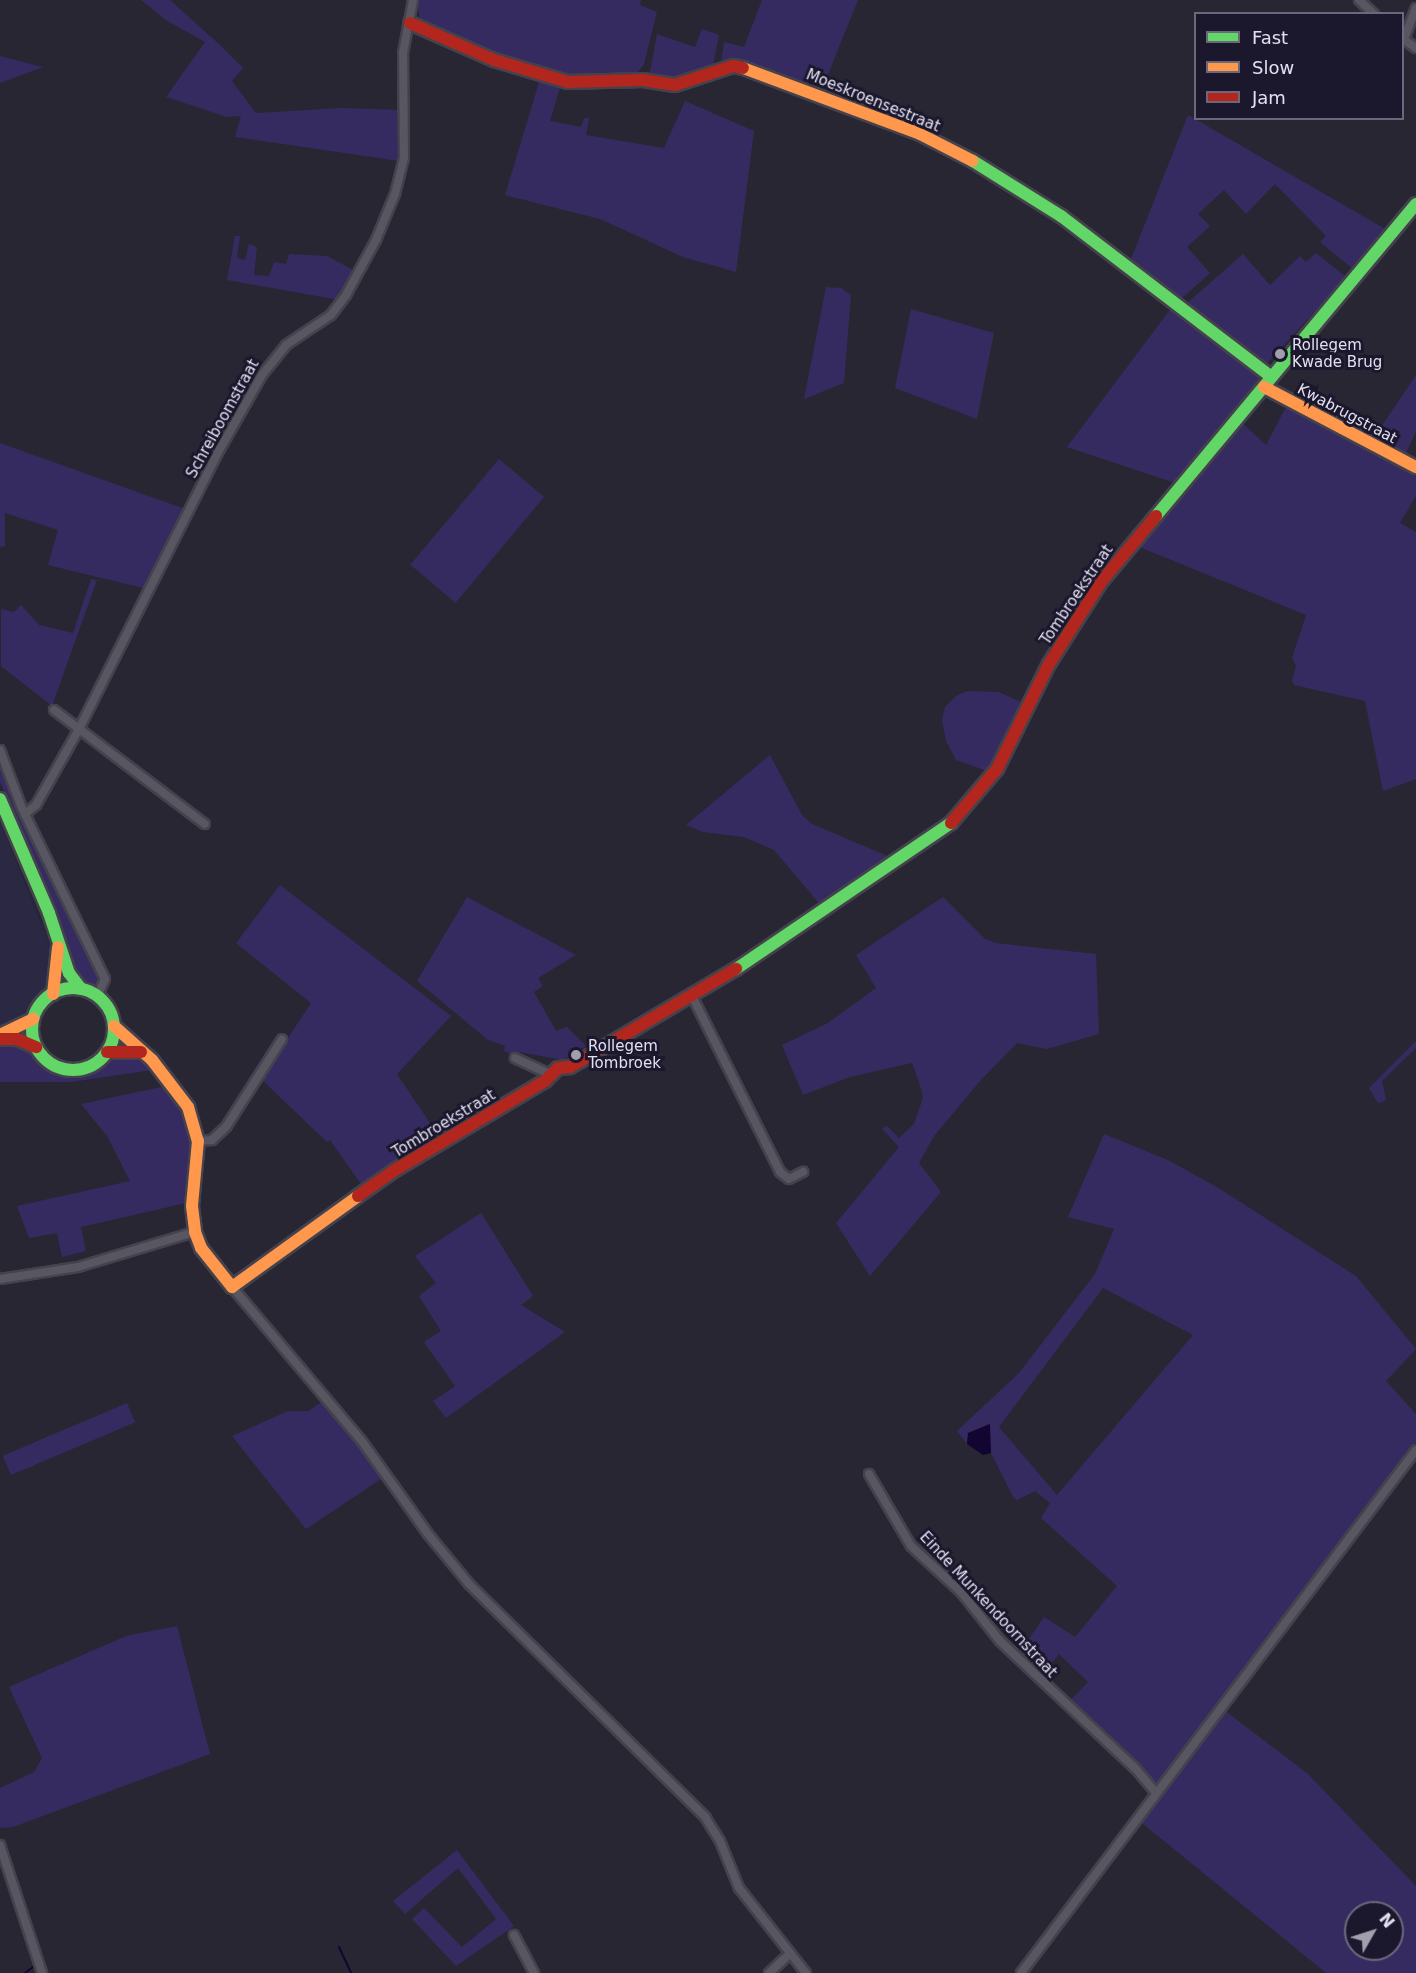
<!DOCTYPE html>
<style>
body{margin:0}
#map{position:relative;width:1416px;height:1973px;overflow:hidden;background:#282633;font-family:"DejaVu Sans",sans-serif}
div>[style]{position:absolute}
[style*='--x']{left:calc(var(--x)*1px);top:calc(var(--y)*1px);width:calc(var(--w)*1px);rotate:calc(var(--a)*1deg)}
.built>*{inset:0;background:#2b2843}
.green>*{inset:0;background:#362b60;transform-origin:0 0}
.water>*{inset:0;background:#130531}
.stream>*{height:2px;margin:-1px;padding:0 1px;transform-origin:1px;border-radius:1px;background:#130531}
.roads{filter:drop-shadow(2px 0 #44424d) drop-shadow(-2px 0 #44424d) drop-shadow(0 2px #44424d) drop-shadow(0 -2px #44424d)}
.street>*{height:8px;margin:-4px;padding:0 4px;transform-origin:4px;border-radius:4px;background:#585661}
.fast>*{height:12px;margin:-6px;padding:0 6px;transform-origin:6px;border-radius:6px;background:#63d668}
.fast>.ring{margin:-6px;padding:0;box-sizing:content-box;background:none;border:12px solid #63d668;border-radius:50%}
.slow>*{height:12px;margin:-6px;padding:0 6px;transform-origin:6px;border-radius:6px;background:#ff974d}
.jam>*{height:12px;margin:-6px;padding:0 6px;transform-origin:6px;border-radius:6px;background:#b3261e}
.dots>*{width:16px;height:16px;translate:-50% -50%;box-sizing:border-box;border:3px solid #1b182e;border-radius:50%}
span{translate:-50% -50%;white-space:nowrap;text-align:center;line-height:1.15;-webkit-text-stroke:6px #1b182e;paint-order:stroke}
.street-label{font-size:15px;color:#e2e0f0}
.poi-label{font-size:15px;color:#e2e0f0}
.left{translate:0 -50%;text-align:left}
.legend{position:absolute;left:1194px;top:12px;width:210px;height:108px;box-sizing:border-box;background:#1b182e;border:2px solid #6b687c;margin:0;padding:8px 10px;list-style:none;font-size:18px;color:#e2e0f0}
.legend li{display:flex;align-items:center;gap:12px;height:30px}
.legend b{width:30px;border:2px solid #6b687c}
.north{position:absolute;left:1344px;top:1901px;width:60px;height:60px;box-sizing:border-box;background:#1b182e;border:2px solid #6b687c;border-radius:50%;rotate:51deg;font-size:16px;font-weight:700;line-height:24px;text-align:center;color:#e2e0f0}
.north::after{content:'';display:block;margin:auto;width:21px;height:27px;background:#a19fae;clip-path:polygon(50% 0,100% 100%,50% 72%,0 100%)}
</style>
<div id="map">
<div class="built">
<div style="clip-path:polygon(0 823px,53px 953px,53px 979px,23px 1019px,0 1031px)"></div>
</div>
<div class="green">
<div style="clip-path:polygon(141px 0,170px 0,221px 46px,243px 68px,232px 81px,256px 113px,342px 108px,402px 110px,399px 161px,235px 137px,241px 116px,227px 117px,166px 97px,205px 42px,166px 20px)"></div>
<div style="clip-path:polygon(417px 0,641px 0,640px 5px,657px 12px,644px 64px,635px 76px,562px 78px,499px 59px,420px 21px)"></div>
<div style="clip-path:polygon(762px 0,858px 0,822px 89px,771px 72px,721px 62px,724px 42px,744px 47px)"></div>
<div style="clip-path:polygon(702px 29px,719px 35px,713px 66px,674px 81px,649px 77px,657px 34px,695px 47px)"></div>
<div style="clip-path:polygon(0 56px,23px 62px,43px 67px,0 83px)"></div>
<div style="clip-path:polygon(540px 79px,561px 84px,550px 121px,581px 127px,584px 118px,589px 118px,586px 135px,664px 148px,685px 101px,754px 131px,736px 272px,683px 257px,600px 219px,505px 195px)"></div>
<div style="clip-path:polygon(1188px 115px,1387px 230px,1353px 269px,1320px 242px,1326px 236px,1275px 184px,1246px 214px,1224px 190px,1198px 214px,1210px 226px,1187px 247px,1210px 273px,1179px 301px,1129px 264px)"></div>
<div style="clip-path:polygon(235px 236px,240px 236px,237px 258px,245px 260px,249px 244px,257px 247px,254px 275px,269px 276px,274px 262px,286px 264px,289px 254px,327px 256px,357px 272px,339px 300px,227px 280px)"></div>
<div style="clip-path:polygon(1316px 253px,1346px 277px,1265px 366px,1189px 308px,1187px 303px,1243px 254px,1270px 285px,1300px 256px,1306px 262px)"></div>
<div style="clip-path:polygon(826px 287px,841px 288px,851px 295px,844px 383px,804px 399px)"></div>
<div style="clip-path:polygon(1172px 307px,1262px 376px,1175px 483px,1067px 447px)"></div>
<div style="clip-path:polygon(911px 309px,994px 333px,977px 419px,895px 388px)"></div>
<div style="clip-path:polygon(1416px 375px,1416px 432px,1405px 455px,1373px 439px)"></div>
<div style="clip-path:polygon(1287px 405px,1416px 476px,1416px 496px,1400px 523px,1416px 532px,1416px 779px,1383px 791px,1365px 701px,1294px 685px,1292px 681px,1296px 666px,1292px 658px,1306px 615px,1137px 546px,1241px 422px,1266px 445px)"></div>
<div style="clip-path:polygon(0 443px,185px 509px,147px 589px,48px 565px,58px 530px,5px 513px,5px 546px,0 547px)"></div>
<div style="left:499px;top:459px;width:59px;height:138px;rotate:40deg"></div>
<div style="clip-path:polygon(91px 579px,97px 580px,52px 706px,1px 666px,1px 609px,14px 612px,21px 605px,39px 625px,73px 633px)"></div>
<div style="clip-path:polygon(967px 691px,999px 692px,1021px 702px,987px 771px,956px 760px,946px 741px,942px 720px,945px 707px,956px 696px)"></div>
<div style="clip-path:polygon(770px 755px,802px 815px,812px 824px,890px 857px,819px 903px,774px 850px,744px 837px,703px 832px,686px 825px)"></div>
<div style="clip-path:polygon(0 762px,101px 978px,98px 985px,88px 985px,76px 976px,53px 903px,0 782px)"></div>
<div style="clip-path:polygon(280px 885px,451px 1016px,397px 1074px,440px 1138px,363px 1187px,330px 1140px,327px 1142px,261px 1079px,311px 1003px,236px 943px)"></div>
<div style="clip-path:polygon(467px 897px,576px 955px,538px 978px,543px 986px,534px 992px,556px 1031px,567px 1027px,586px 1046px,563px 1060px,519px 1052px,517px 1057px,504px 1051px,505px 1046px,488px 1040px,417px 981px)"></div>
<div style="clip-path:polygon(943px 897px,984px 938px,996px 943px,1096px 954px,1099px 1034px,1047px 1049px,1017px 1043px,980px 1081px,934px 1136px,919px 1163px,941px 1192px,870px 1276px,836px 1223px,899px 1147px,882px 1129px,887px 1126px,899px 1138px,914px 1124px,923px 1098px,920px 1085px,912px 1063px,850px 1077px,803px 1095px,782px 1045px,828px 1023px,876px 988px,856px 955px)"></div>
<div style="clip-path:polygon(1416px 1041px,1416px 1048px,1382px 1081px,1386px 1100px,1378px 1103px,1369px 1088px)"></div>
<div style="clip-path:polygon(0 1043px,25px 1046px,44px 1067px,64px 1075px,92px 1070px,111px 1055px,143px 1057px,152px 1070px,71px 1082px,0 1082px)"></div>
<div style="clip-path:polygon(166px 1086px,184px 1113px,190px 1135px,186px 1203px,81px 1227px,86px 1251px,62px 1257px,57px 1233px,29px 1238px,17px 1206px,130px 1181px,107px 1136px,81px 1104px)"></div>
<div style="clip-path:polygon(evenodd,1104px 1134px,1168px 1160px,1220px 1189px,1356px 1276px,1416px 1349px,1386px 1381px,1416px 1414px,1416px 1443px,1161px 1784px,1152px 1782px,1068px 1703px,1088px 1682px,1059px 1654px,1041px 1678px,1018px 1655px,1044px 1617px,1075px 1637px,1117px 1586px,1041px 1518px,1050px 1503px,1035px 1491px,1017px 1500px,1013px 1497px,991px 1453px,989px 1424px,968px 1433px,967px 1444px,957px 1431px,1019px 1373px,1095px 1274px,1114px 1229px,1068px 1217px,1104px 1134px,1103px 1288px,1193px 1335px,1057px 1495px,999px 1427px,1103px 1288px)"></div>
<div style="clip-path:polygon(481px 1213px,533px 1296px,521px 1305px,565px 1332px,446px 1418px,433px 1401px,455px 1386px,424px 1342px,441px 1331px,419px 1296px,436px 1283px,415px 1256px)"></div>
<div style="clip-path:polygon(323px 1401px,384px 1477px,306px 1529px,232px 1436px,288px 1411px,308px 1411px)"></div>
<div style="left:127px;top:1403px;width:21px;height:135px;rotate:67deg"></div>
<div style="clip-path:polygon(177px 1626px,210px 1754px,13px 1827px,0 1828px,0 1788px,34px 1772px,42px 1758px,9px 1687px,126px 1636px)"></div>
<div style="clip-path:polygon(evenodd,1224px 1710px,1307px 1773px,1416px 1886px,1416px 1973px,1326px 1973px,1142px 1823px,1224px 1710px,1356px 1913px,1392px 1913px,1392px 1949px,1356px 1949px,1356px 1913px)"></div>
<div style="clip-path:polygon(457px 1850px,514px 1926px,456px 1966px,412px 1919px,424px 1908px,462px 1947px,496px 1919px,458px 1868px,405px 1914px,393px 1901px)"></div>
</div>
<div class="water">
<div style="clip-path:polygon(990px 1424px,991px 1453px,983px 1455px,967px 1444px,968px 1433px)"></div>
</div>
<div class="stream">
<div style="--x:339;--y:1947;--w:29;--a:65"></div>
<div style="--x:25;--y:1973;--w:10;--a:-37"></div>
</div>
<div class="roads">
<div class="street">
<div style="--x:1359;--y:0;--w:21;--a:43"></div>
<div style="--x:1402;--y:38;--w:17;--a:36"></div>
<div style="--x:1404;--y:39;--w:33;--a:-69"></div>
<div style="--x:54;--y:710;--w:189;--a:37.1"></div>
<div style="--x:0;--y:750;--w:60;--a:69.4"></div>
<div style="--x:21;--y:806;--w:192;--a:64.1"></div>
<div style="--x:105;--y:979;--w:20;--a:114"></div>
<div style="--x:25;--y:814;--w:14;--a:-39"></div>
<div style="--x:36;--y:805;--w:87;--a:-60.5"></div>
<div style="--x:79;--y:729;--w:313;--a:-63.3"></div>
<div style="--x:220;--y:449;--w:85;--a:-60.4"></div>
<div style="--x:262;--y:375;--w:38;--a:-51"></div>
<div style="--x:286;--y:345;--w:54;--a:-33.7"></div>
<div style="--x:331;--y:315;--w:25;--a:-53"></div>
<div style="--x:346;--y:295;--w:63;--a:-61.4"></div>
<div style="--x:376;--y:240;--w:50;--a:-67.6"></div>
<div style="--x:395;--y:194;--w:37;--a:-76"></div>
<div style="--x:404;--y:158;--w:105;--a:-90.5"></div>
<div style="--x:403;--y:53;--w:54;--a:-79.3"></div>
<div style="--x:692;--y:996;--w:197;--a:63.4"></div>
<div style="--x:780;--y:1172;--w:11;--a:38"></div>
<div style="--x:789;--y:1179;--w:16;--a:-27"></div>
<div style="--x:515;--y:1058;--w:38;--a:25"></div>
<div style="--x:198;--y:1141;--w:14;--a:-4"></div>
<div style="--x:212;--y:1140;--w:19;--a:-43"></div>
<div style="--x:226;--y:1127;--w:104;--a:-57.5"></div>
<div style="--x:0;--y:1279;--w:79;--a:-8.7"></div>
<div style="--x:78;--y:1267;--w:122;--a:-16.7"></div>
<div style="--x:232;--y:1287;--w:200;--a:49.9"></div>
<div style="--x:361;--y:1440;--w:115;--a:54.5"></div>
<div style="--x:428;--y:1534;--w:65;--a:50.6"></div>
<div style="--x:469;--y:1584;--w:332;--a:44.6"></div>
<div style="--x:705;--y:1817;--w:28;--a:58"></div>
<div style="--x:720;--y:1841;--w:51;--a:68"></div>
<div style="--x:739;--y:1888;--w:108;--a:51.8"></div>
<div style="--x:869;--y:1474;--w:83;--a:59.7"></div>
<div style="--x:911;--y:1546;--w:68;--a:42.6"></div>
<div style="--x:961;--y:1592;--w:63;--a:51.5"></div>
<div style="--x:1000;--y:1641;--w:187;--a:43.3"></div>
<div style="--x:1136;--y:1769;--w:30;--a:50"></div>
<div style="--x:0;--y:1845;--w:135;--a:71.8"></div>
<div style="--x:514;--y:1935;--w:43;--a:62.2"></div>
<div style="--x:769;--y:1973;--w:26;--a:-43"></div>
<div style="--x:1021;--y:1973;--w:655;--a:-52.94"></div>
</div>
<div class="fast">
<div style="--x:973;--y:161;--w:104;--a:32"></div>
<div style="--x:1061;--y:216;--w:263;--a:37.4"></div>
<div style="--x:1156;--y:516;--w:406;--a:-50.2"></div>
<div style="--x:0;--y:799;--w:124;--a:66.7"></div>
<div style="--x:49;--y:913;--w:63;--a:71.6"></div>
<div style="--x:69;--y:973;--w:20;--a:53"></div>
<div style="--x:736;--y:969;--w:260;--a:-34.2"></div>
<div class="ring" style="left:32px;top:988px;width:70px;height:70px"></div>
</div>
<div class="slow">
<div style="--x:743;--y:68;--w:189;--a:20.4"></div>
<div style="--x:920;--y:134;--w:59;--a:27"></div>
<div style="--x:1264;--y:387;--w:172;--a:27.8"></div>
<div style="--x:53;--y:994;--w:47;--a:-83.9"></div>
<div style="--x:114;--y:1026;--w:51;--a:41.8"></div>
<div style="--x:152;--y:1060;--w:59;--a:52.5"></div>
<div style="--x:188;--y:1107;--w:35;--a:74"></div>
<div style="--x:198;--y:1141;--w:65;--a:95.3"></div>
<div style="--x:192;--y:1206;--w:26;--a:83"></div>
<div style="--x:195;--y:1232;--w:17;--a:69"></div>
<div style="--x:201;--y:1248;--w:50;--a:51.5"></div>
<div style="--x:232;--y:1287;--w:155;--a:-35.8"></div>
<div style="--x:0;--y:1035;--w:37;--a:-26"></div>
</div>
<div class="jam">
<div style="--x:410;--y:23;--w:92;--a:23.8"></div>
<div style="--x:494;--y:60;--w:77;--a:16.6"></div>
<div style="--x:568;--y:82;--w:75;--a:-1.5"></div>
<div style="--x:643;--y:80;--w:32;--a:9"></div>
<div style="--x:675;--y:85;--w:61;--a:-18.1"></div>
<div style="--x:733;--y:66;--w:10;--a:11"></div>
<div style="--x:951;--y:823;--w:71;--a:-49.6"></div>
<div style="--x:997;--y:769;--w:117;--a:-63.7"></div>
<div style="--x:1049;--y:664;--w:97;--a:-57.6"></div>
<div style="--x:1101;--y:582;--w:86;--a:-50.2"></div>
<div style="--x:0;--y:1039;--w:17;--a:0"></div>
<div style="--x:17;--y:1039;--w:21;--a:23"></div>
<div style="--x:107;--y:1052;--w:34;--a:0"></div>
<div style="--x:358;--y:1196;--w:45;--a:-35.1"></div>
<div style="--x:395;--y:1170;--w:174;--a:-30.7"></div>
<div style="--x:545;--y:1081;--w:18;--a:-45"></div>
<div style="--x:558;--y:1068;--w:12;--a:-5"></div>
<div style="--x:570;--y:1067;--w:193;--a:-30.6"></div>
</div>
</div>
<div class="dots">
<div style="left:1280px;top:354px;background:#a19fae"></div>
<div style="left:576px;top:1055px;background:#a19fae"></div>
</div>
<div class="street-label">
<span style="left:873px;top:101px;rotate:22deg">Moeskroensestraat</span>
<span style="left:1347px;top:414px;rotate:28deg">Kwabrugstraat</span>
<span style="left:223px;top:419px;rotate:-61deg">Schreiboomstraat</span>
<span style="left:1077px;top:595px;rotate:-56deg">Tombroekstraat</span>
<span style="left:444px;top:1124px;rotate:-31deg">Tombroekstraat</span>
<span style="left:988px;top:1605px;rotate:47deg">Einde Munkendoornstraat</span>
</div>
<div class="poi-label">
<span class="left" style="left:1292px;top:354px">Rollegem<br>Kwade Brug</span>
<span class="left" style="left:588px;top:1055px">Rollegem<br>Tombroek</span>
</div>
<ul class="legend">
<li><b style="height:8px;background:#63d668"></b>Fast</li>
<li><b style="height:8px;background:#ff974d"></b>Slow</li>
<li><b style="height:8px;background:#b3261e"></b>Jam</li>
</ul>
<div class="north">N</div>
</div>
